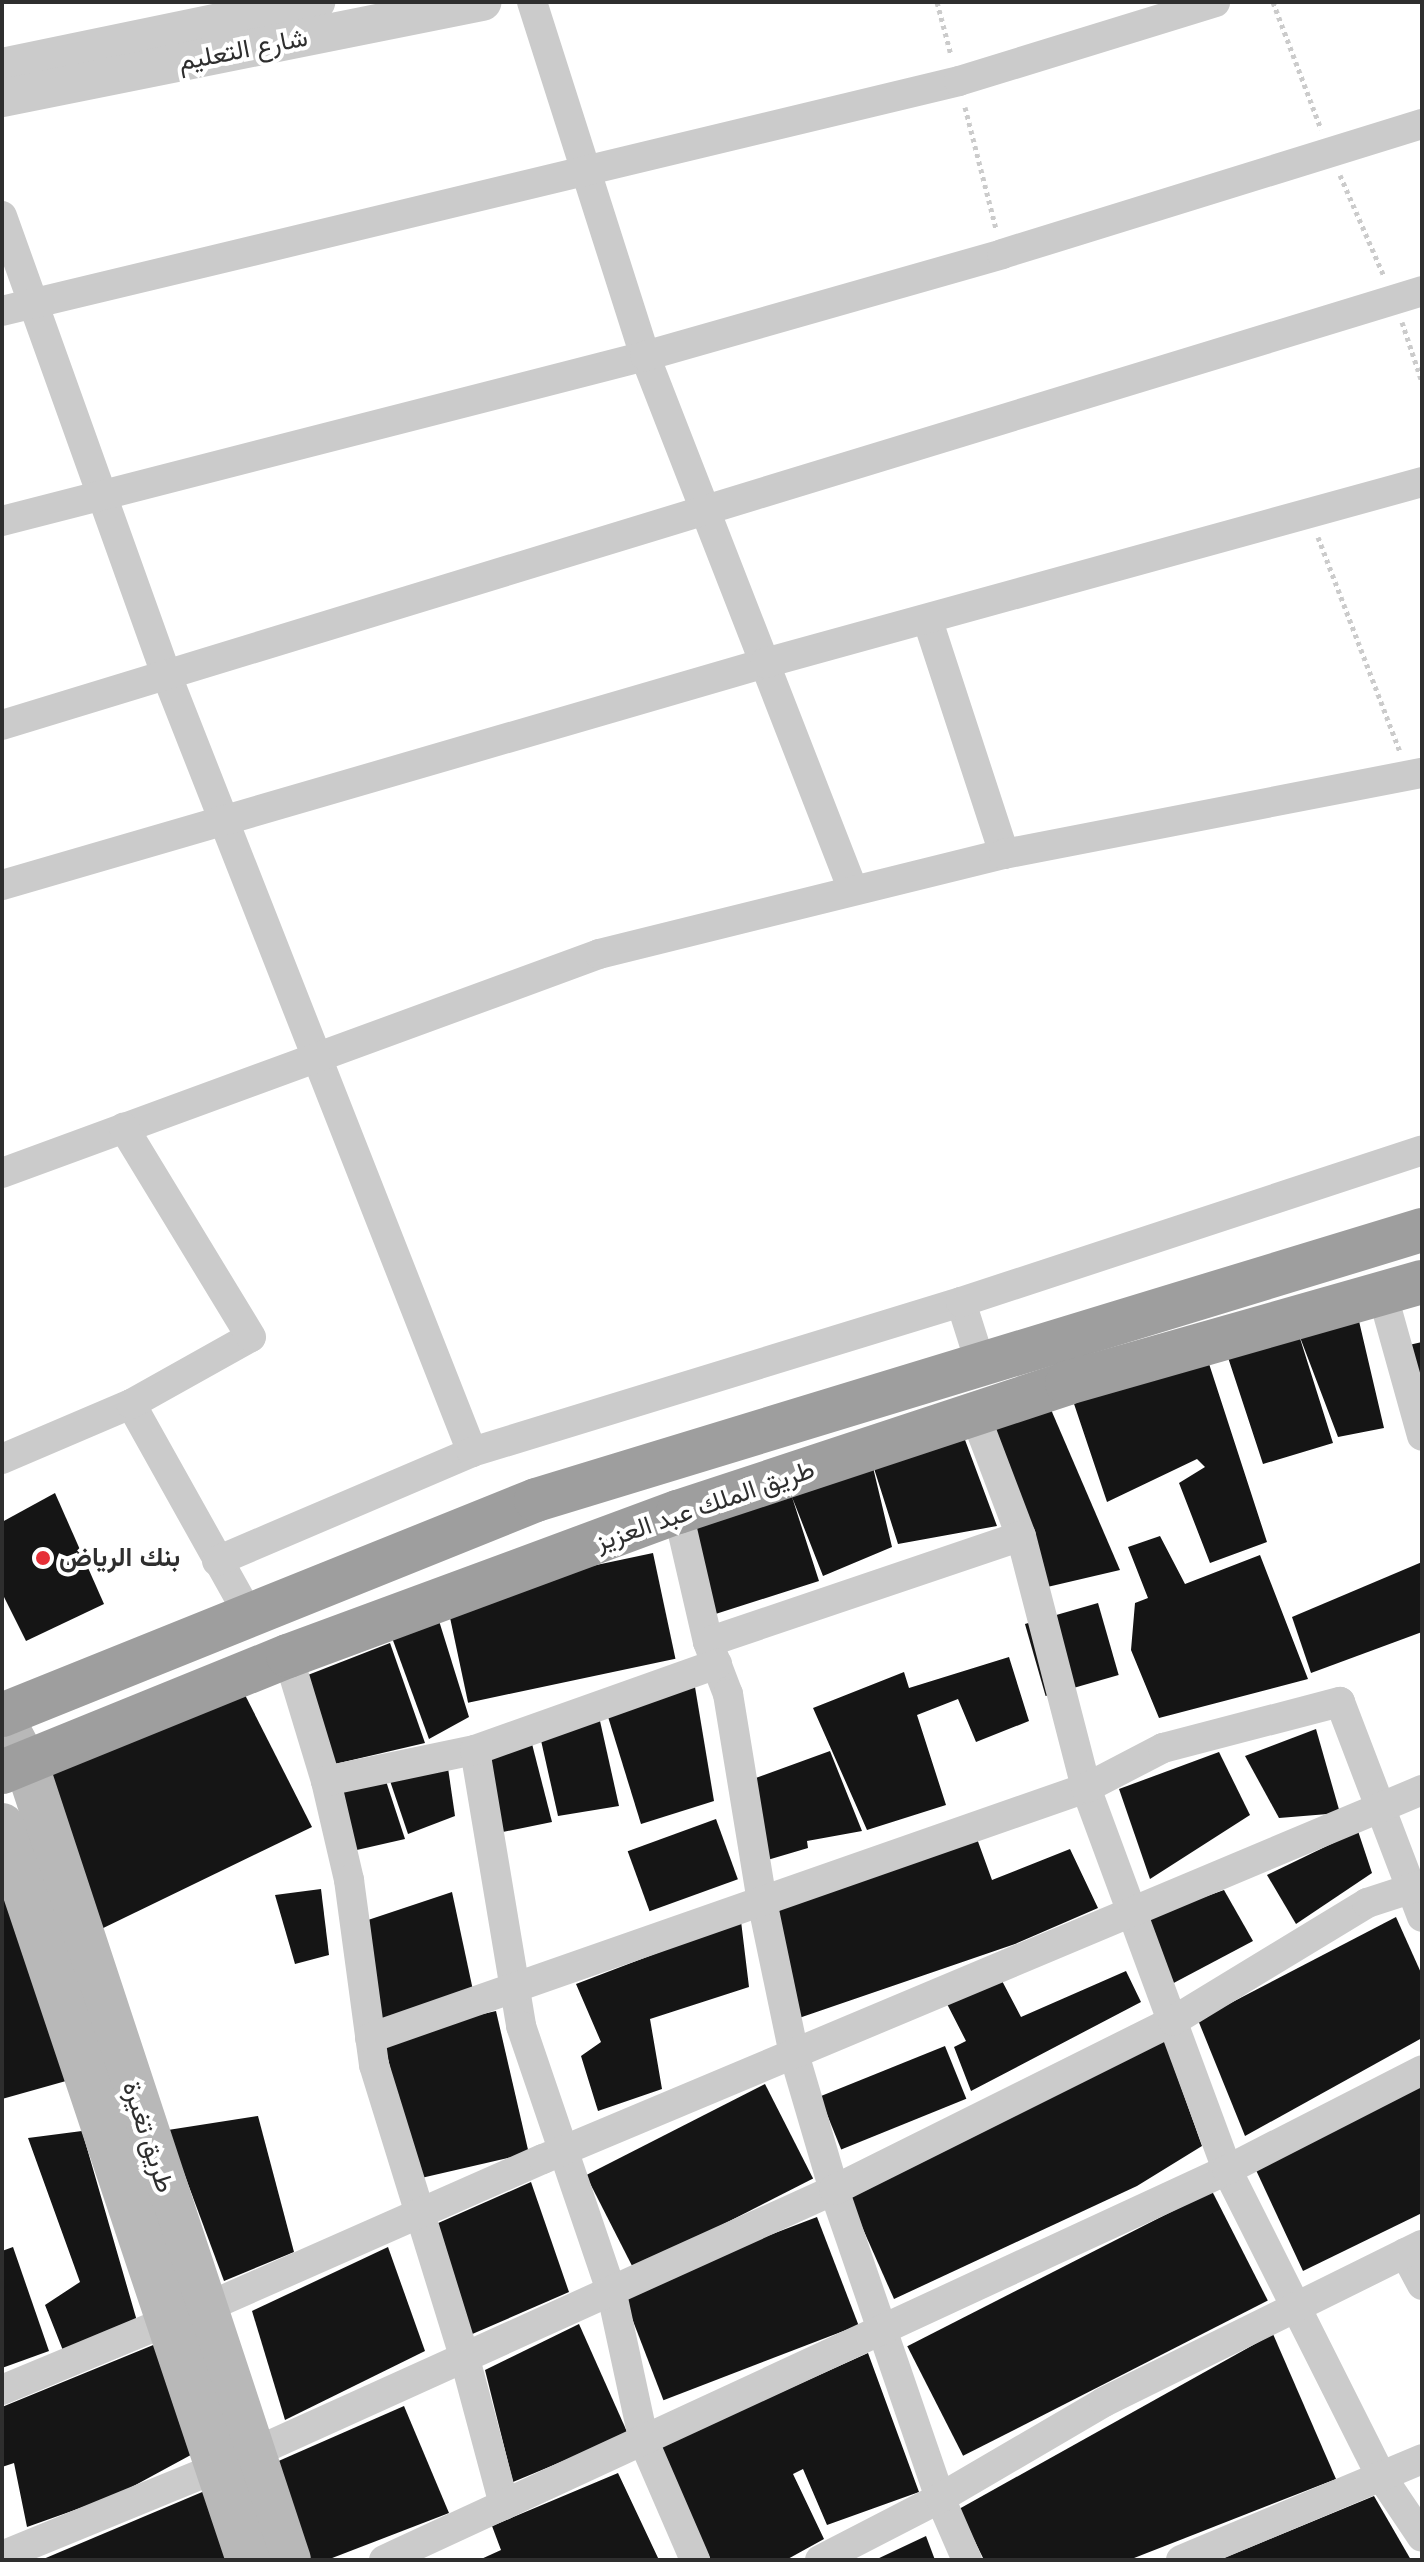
<!DOCTYPE html>
<meta charset="utf-8">
<style>
body{margin:0}
#map{position:relative;width:1424px;height:2562px;overflow:hidden;background:#fff;font-family:Montserrat,Vazirmatn,sans-serif}
div>[style]{position:absolute}
[style*='--x']{left:calc(var(--x)*1px);top:calc(var(--y)*1px);width:calc(var(--w)*1px);rotate:calc(var(--a)*1deg)}
.building>*{inset:0;background:#151515;transform-origin:0 0}
.path>*{height:5px;margin-top:-2.5px;transform-origin:0;background:repeating-linear-gradient(90deg,#cbcbcb 0 4px,transparent 0 8px)}
.minor>*{height:30px;margin:-15px;padding:0 15px;transform-origin:15px;border-radius:15px;background:#cbcbcb}
.tertiary>*{height:38px;margin:-19px;padding:0 19px;transform-origin:19px;border-radius:19px;background:#cbcbcb}
.secondary>*{height:44px;margin:-22px;padding:0 22px;transform-origin:22px;border-radius:22px;background:#b8b8b8}
.trunk>*{height:44px;margin:-22px;padding:0 22px;transform-origin:22px;border-radius:22px;background:#9e9e9e}
.dots>*{width:22px;height:22px;translate:-50% -50%;box-sizing:border-box;border:4px solid #fff;border-radius:50%}
span{translate:-50% -50%;white-space:nowrap;text-align:center;line-height:1.15;-webkit-text-stroke:8px #fff;paint-order:stroke}
.street-label{font-size:26px;color:#2e2e2e}
.poi-label{font-size:26px;color:#2e2e2e;font-weight:700}
.left{translate:0 -50%;text-align:left}
.frame{position:absolute;inset:0;border:4px solid #2e2e2e;pointer-events:none}
</style>
<div id="map">
<div class="building">
<div style="clip-path:polygon(1355px 1304px,1384px 1428px,1338px 1437px,1298px 1332px,1333px 1443px,1263px 1464px,1217px 1324px)"></div>
<div style="clip-path:polygon(1200px 1336px,1267px 1542px,1210px 1563px,1179px 1483px,1205px 1467px,1197px 1459px,1107px 1502px,1067px 1383px)"></div>
<div style="clip-path:polygon(1422px 1342px,1422px 1390px,1409px 1345px)"></div>
<div style="clip-path:polygon(1040px 1384px,1120px 1570px,1043px 1588px,981px 1430px)"></div>
<div style="clip-path:polygon(958px 1421px,997px 1526px,898px 1544px,871px 1459px,892px 1547px,823px 1576px,792px 1497px,819px 1581px,703px 1618px,686px 1525px)"></div>
<div style="clip-path:polygon(55px 1493px,104px 1604px,26px 1641px,2px 1593px,2px 1522px)"></div>
<div style="clip-path:polygon(1160px 1536px,1185px 1584px,1260px 1555px,1308px 1679px,1159px 1718px,1131px 1650px,1135px 1603px,1148px 1598px,1128px 1547px)"></div>
<div style="left:653px;top:1553px;width:108px;height:212px;rotate:78deg"></div>
<div style="clip-path:polygon(1422px 1562px,1422px 1632px,1311px 1673px,1292px 1617px)"></div>
<div style="left:1098px;top:1603px;width:75px;height:76px;rotate:74deg"></div>
<div style="clip-path:polygon(435px 1608px,469px 1717px,429px 1739px,387px 1624px)"></div>
<div style="clip-path:polygon(390px 1643px,425px 1743px,322px 1767px,295px 1680px)"></div>
<div style="clip-path:polygon(1009px 1657px,1029px 1721px,976px 1742px,958px 1699px,917px 1715px,946px 1805px,867px 1830px,813px 1708px,904px 1672px,909px 1688px)"></div>
<div style="clip-path:polygon(693px 1675px,714px 1801px,641px 1824px,605px 1707px)"></div>
<div style="clip-path:polygon(241px 1687px,312px 1827px,95px 1932px,35px 1767px)"></div>
<div style="clip-path:polygon(598px 1712px,619px 1806px,558px 1816px,540px 1736px)"></div>
<div style="clip-path:polygon(1316px 1729px,1340px 1813px,1279px 1818px,1245px 1756px)"></div>
<div style="clip-path:polygon(531px 1740px,552px 1822px,493px 1834px,481px 1758px)"></div>
<div style="clip-path:polygon(830px 1751px,862px 1831px,807px 1841px,808px 1848px,764px 1861px,742px 1783px)"></div>
<div style="clip-path:polygon(1219px 1752px,1250px 1815px,1150px 1879px,1119px 1789px)"></div>
<div style="clip-path:polygon(447px 1761px,455px 1816px,408px 1834px,387px 1772px)"></div>
<div style="clip-path:polygon(384px 1775px,405px 1839px,348px 1852px,330px 1784px)"></div>
<div style="left:716px;top:1819px;width:64px;height:94px;rotate:70deg"></div>
<div style="clip-path:polygon(1358px 1831px,1372px 1873px,1296px 1924px,1267px 1875px)"></div>
<div style="clip-path:polygon(976px 1836px,992px 1880px,1070px 1849px,1098px 1908px,1015px 1944px,799px 2018px,772px 1912px)"></div>
<div style="clip-path:polygon(2px 1878px,66px 2081px,2px 2099px)"></div>
<div style="clip-path:polygon(321px 1889px,329px 1955px,295px 1964px,275px 1895px)"></div>
<div style="clip-path:polygon(1224px 1890px,1253px 1941px,1168px 1986px,1148px 1917px)"></div>
<div style="clip-path:polygon(452px 1892px,474px 1995px,378px 2024px,362px 1922px)"></div>
<div style="clip-path:polygon(1396px 1917px,1422px 1975px,1422px 2038px,1245px 2136px,1198px 2020px)"></div>
<div style="clip-path:polygon(741px 1921px,749px 1987px,650px 2019px,662px 2089px,598px 2111px,581px 2056px,601px 2042px,576px 1984px)"></div>
<div style="clip-path:polygon(1126px 1971px,1141px 2002px,971px 2091px,954px 2047px,966px 2041px,945px 2000px,1000px 1977px,1021px 2017px)"></div>
<div style="left:496px;top:2011px;width:146px;height:116px;rotate:77deg"></div>
<div style="clip-path:polygon(1163px 2036px,1202px 2146px,1137px 2186px,894px 2299px,847px 2193px)"></div>
<div style="left:945px;top:2046px;width:57px;height:135px;rotate:68deg"></div>
<div style="clip-path:polygon(1422px 2083px,1422px 2213px,1303px 2271px,1255px 2168px)"></div>
<div style="left:765px;top:2084px;width:106px;height:201px;rotate:63deg"></div>
<div style="clip-path:polygon(258px 2116px,294px 2252px,224px 2281px,168px 2130px)"></div>
<div style="clip-path:polygon(82px 2131px,137px 2321px,64px 2353px,45px 2305px,80px 2282px,28px 2138px)"></div>
<div style="clip-path:polygon(531px 2182px,569px 2292px,470px 2335px,436px 2224px)"></div>
<div style="left:1212px;top:2191px;width:123px;height:342px;rotate:63deg"></div>
<div style="left:817px;top:2217px;width:116px;height:209px;rotate:69deg"></div>
<div style="clip-path:polygon(13px 2247px,49px 2351px,2px 2368px,2px 2251px)"></div>
<div style="clip-path:polygon(388px 2247px,425px 2351px,285px 2420px,252px 2311px)"></div>
<div style="clip-path:polygon(579px 2324px,628px 2434px,513px 2482px,485px 2370px)"></div>
<div style="clip-path:polygon(1273px 2334px,1336px 2479px,1129px 2560px,984px 2560px,959px 2509px)"></div>
<div style="clip-path:polygon(163px 2341px,200px 2450px,117px 2495px,27px 2527px,14px 2463px,2px 2467px,2px 2407px)"></div>
<div style="clip-path:polygon(868px 2353px,919px 2492px,827px 2525px,803px 2469px,793px 2474px,824px 2539px,786px 2560px,711px 2560px,657px 2448px)"></div>
<div style="clip-path:polygon(404px 2406px,449px 2513px,327px 2560px,299px 2560px,274px 2463px)"></div>
<div style="clip-path:polygon(618px 2473px,659px 2560px,479px 2560px,501px 2550px,492px 2526px)"></div>
<div style="clip-path:polygon(207px 2490px,232px 2560px,41px 2560px)"></div>
<div style="clip-path:polygon(1374px 2496px,1411px 2560px,1219px 2560px)"></div>
<div style="clip-path:polygon(926px 2536px,935px 2560px,875px 2560px)"></div>
</div>
<div class="path">
<div style="--x:937;--y:2;--w:55;--a:75.2"></div>
<div style="--x:1273;--y:2;--w:136;--a:69.3"></div>
<div style="--x:965;--y:107;--w:126;--a:75.7"></div>
<div style="--x:1340;--y:175;--w:110;--a:66.5"></div>
<div style="--x:1402;--y:322;--w:63;--a:71.6"></div>
<div style="--x:1318;--y:537;--w:230;--a:69.1"></div>
</div>
<div class="minor">
<div style="--x:532;--y:2;--w:372;--a:72.3"></div>
<div style="--x:645;--y:356;--w:573;--a:68.72"></div>
<div style="--x:2;--y:216;--w:489;--a:70.3"></div>
<div style="--x:167;--y:676;--w:834;--a:68.54"></div>
<div style="--x:2;--y:311;--w:984;--a:-13.51"></div>
<div style="--x:959;--y:81;--w:268;--a:-17.1"></div>
<div style="--x:2;--y:521;--w:664;--a:-14.39"></div>
<div style="--x:645;--y:356;--w:371;--a:-15.9"></div>
<div style="--x:1002;--y:254;--w:440;--a:-17.2"></div>
<div style="--x:928;--y:621;--w:245;--a:71.9"></div>
<div style="--x:2;--y:725;--w:1485;--a:-16.99"></div>
<div style="--x:2;--y:885;--w:795;--a:-16.22"></div>
<div style="--x:765;--y:663;--w:681;--a:-15.4"></div>
<div style="--x:2;--y:1173;--w:636;--a:-20.14"></div>
<div style="--x:599;--y:954;--w:417;--a:-13.9"></div>
<div style="--x:1004;--y:854;--w:426;--a:-11"></div>
<div style="--x:1383;--y:1296;--w:145;--a:74.4"></div>
<div style="--x:961;--y:1302;--w:63;--a:72.4"></div>
<div style="--x:131;--y:1404;--w:240;--a:60.8"></div>
<div style="--x:975;--y:1415;--w:129;--a:69.2"></div>
<div style="--x:1021;--y:1536;--w:260;--a:75.5"></div>
<div style="--x:1086;--y:1788;--w:407;--a:69.7"></div>
<div style="--x:1227;--y:2170;--w:343;--a:63.3"></div>
<div style="--x:1381;--y:2476;--w:73;--a:56.1"></div>
<div style="--x:2;--y:1459;--w:140;--a:-23.1"></div>
<div style="--x:131;--y:1404;--w:137;--a:-29.2"></div>
<div style="--x:251;--y:1337;--w:245;--a:-121.3"></div>
<div style="--x:678;--y:1512;--w:133;--a:77"></div>
<div style="--x:708;--y:1642;--w:56;--a:69"></div>
<div style="--x:728;--y:1694;--w:210;--a:80.7"></div>
<div style="--x:762;--y:1901;--w:156;--a:78.2"></div>
<div style="--x:794;--y:2054;--w:142;--a:73.6"></div>
<div style="--x:834;--y:2190;--w:326;--a:71"></div>
<div style="--x:940;--y:2498;--w:68;--a:66.5"></div>
<div style="--x:217;--y:1561;--w:277;--a:-23.1"></div>
<div style="--x:472;--y:1452;--w:511;--a:-17.05"></div>
<div style="--x:961;--y:1302;--w:485;--a:-18.2"></div>
<div style="--x:708;--y:1642;--w:330;--a:-18.7"></div>
<div style="--x:288;--y:1656;--w:131;--a:73.1"></div>
<div style="--x:326;--y:1781;--w:102;--a:76.9"></div>
<div style="--x:349;--y:1880;--w:187;--a:82.3"></div>
<div style="--x:374;--y:2065;--w:308;--a:72.8"></div>
<div style="--x:465;--y:2359;--w:151;--a:75"></div>
<div style="--x:475;--y:1750;--w:280;--a:80.5"></div>
<div style="--x:521;--y:2026;--w:283;--a:71.2"></div>
<div style="--x:612;--y:2294;--w:151;--a:77.8"></div>
<div style="--x:644;--y:2442;--w:129;--a:66.6"></div>
<div style="--x:326;--y:1781;--w:152;--a:-11.8"></div>
<div style="--x:475;--y:1750;--w:257;--a:-19.6"></div>
<div style="--x:370;--y:2038;--w:758;--a:-19.25"></div>
<div style="--x:1086;--y:1788;--w:87;--a:-27.5"></div>
<div style="--x:1163;--y:1748;--w:183;--a:-14.6"></div>
<div style="--x:1340;--y:1702;--w:230;--a:69.1"></div>
<div style="--x:1405;--y:2253;--w:36;--a:62"></div>
<div style="--x:205;--y:2308;--w:369;--a:-23.8"></div>
<div style="--x:543;--y:2159;--w:953;--a:-22.77"></div>
<div style="--x:2;--y:2390;--w:180;--a:-22.6"></div>
<div style="--x:253;--y:2453;--w:638;--a:-24.35"></div>
<div style="--x:834;--y:2190;--w:379;--a:-26.5"></div>
<div style="--x:1173;--y:2021;--w:227;--a:-31.3"></div>
<div style="--x:1367;--y:1903;--w:58;--a:-18.1"></div>
<div style="--x:2;--y:2556;--w:232;--a:-22.3"></div>
<div style="--x:384;--y:2560;--w:929;--a:-24.83"></div>
<div style="--x:1227;--y:2170;--w:219;--a:-27.1"></div>
<div style="--x:820;--y:2560;--w:135;--a:-27.3"></div>
<div style="--x:940;--y:2498;--w:190;--a:-30.3"></div>
<div style="--x:1104;--y:2402;--w:355;--a:-26.3"></div>
<div style="--x:1181;--y:2560;--w:261;--a:-22.7"></div>
</div>
<div class="tertiary">
<div style="--x:2;--y:67;--w:321;--a:-11.7"></div>
<div style="--x:2;--y:98;--w:490;--a:-11.3"></div>
</div>
<div class="secondary">
<div style="--x:2;--y:1718;--w:51;--a:61.9"></div>
<div style="--x:26;--y:1763;--w:839;--a:71.74"></div>
<div style="--x:2;--y:1825;--w:775;--a:71.49"></div>
</div>
<div class="trunk">
<div style="--x:2;--y:1715;--w:576;--a:-21.93"></div>
<div style="--x:536;--y:1500;--w:926;--a:-16.95"></div>
<div style="--x:2;--y:1772;--w:309;--a:-22.1"></div>
<div style="--x:288;--y:1656;--w:416;--a:-20.3"></div>
<div style="--x:678;--y:1512;--w:410;--a:-18.3"></div>
<div style="--x:1067;--y:1383;--w:369;--a:-15.9"></div>
</div>
<div class="dots">
<div style="left:43px;top:1558px;background:#e62f37"></div>
</div>
<div class="street-label">
<span style="left:243px;top:50px;rotate:-11deg">شارع التعليم</span>
<span style="left:705px;top:1506px;rotate:-19deg">طريق الملك عبد العزيز</span>
<span style="left:148px;top:2137px;rotate:72deg">طريق تغيرة</span>
</div>
<div class="poi-label">
<span class="left" style="left:59px;top:1558px">بنك الرياض</span>
</div>
<div class="frame"></div>
</div>
